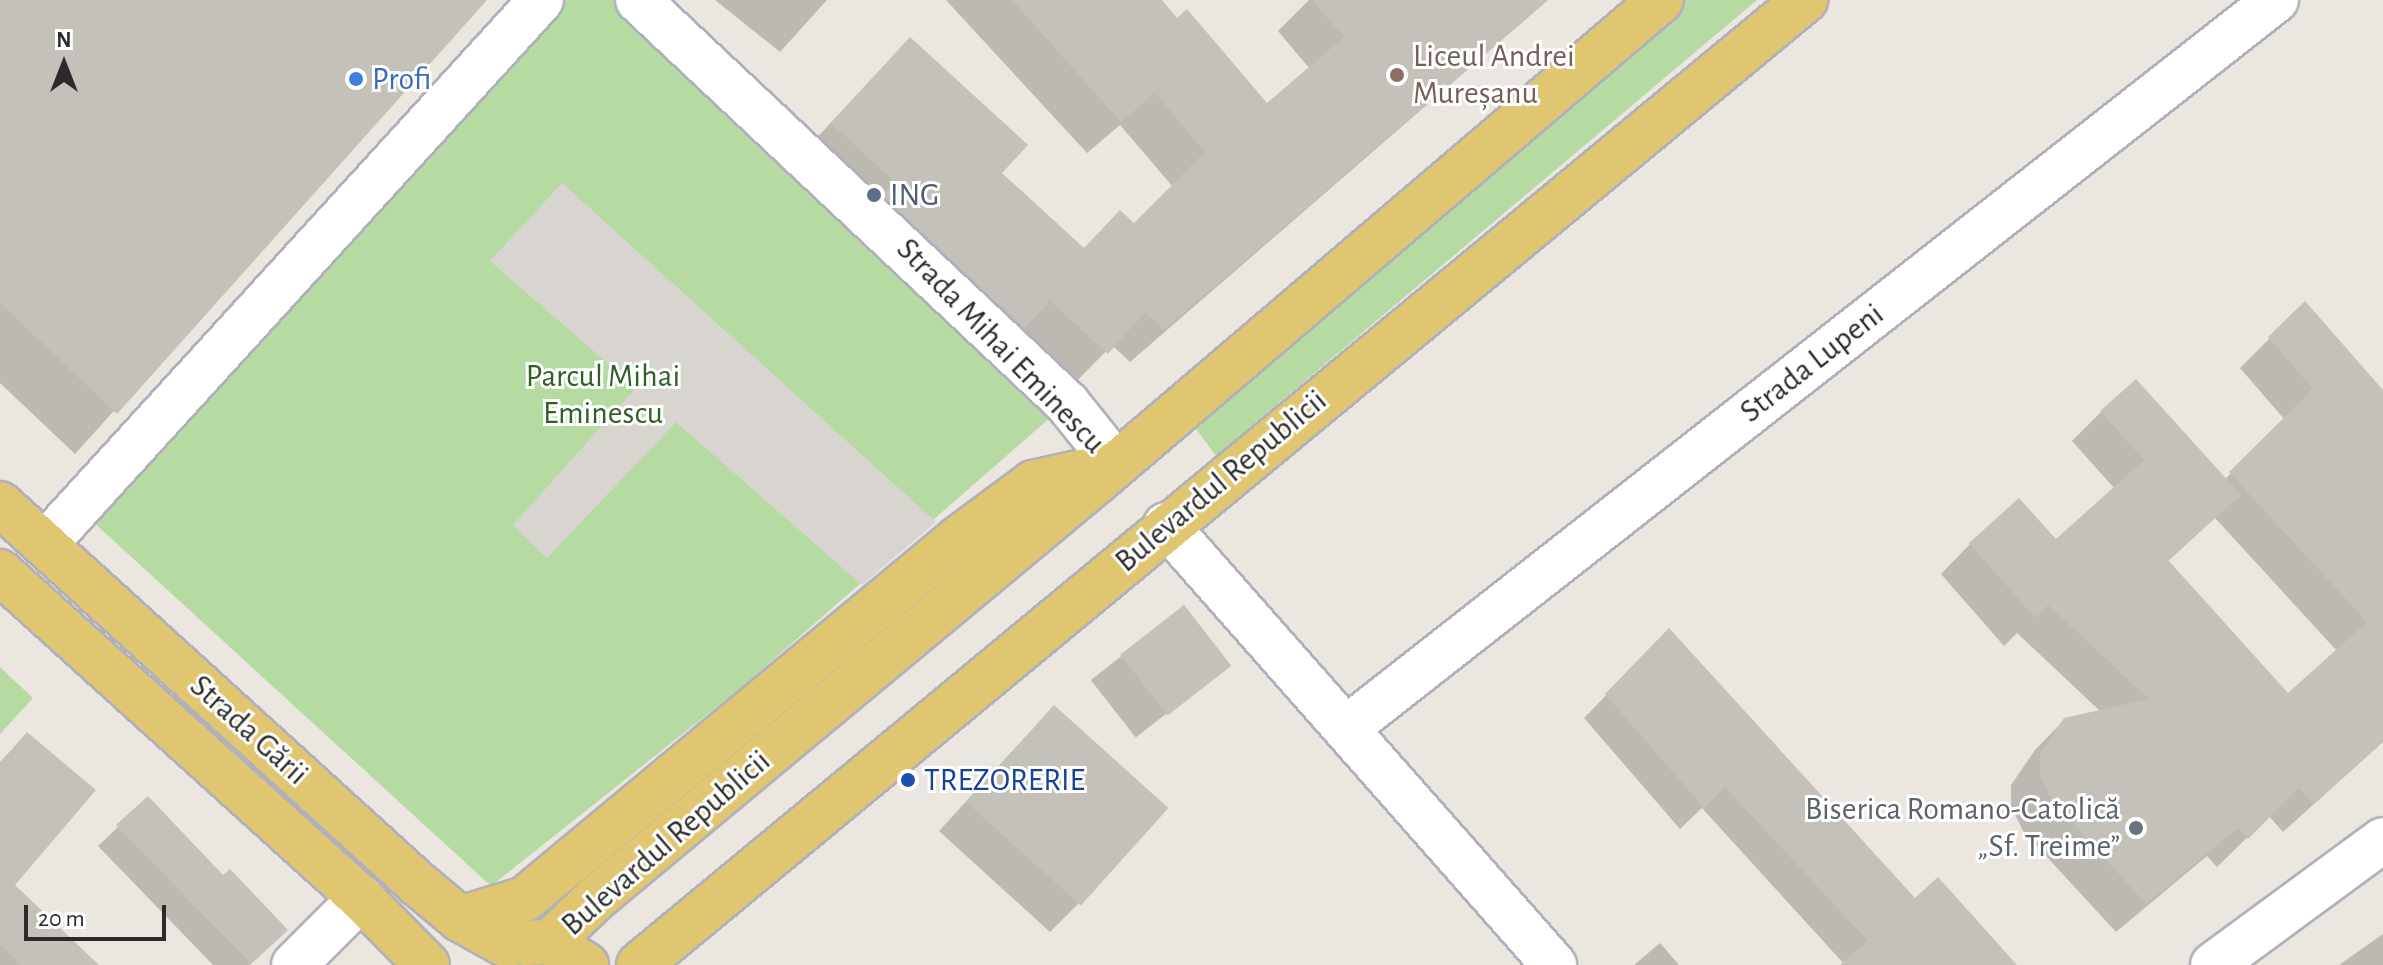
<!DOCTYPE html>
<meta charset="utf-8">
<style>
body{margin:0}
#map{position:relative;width:2383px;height:965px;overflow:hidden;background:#ebe6df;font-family:"Alegreya Sans",sans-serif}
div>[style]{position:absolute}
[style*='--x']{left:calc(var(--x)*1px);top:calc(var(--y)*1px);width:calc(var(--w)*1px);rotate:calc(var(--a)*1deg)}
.green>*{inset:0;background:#b6dba2}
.plaza>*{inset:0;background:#d8d5d1}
.shadow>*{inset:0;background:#0003;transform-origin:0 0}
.building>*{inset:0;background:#c4c0ba;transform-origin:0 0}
.roads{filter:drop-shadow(2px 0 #b0b1ba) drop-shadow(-2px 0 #b0b1ba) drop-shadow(0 2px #b0b1ba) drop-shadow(0 -2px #b0b1ba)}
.minor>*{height:44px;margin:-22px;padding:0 22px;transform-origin:22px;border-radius:22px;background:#fff}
.major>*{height:44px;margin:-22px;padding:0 22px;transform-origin:22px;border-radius:22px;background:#e0c670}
.dots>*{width:22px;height:22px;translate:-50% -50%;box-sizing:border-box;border:4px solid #fff;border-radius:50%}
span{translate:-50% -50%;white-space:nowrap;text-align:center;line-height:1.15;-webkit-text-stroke:6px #fff;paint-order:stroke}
.education-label{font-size:32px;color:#785e54}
.left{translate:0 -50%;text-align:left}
.shop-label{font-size:32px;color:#366cbe}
.service-label{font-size:32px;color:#4e5e75}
.street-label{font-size:32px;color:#2b2b2b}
.park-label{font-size:32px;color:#306023}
.transit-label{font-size:32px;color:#164399}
.worship-label{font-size:32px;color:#5b616d}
.right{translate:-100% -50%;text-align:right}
.north{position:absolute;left:24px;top:24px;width:80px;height:80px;-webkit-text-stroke:6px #fff;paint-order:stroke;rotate:0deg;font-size:22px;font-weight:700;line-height:32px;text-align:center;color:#2b2b2b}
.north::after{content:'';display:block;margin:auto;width:28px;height:36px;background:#2b2b2b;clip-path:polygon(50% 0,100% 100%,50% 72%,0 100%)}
.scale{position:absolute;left:24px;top:905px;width:142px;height:36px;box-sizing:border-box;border:4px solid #2b2b2b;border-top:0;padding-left:10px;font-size:24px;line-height:28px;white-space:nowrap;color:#2b2b2b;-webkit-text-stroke:6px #fff;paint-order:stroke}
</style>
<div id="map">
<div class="green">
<div style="clip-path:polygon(541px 0,638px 0,1067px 403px,743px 686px,491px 886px,79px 509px)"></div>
<div style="clip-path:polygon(1685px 0,1757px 0,1216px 456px,1191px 422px)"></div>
<div style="clip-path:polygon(0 667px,33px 698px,0 734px)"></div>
</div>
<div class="plaza">
<div style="clip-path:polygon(562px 183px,936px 522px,862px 585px,676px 422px,547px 558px,513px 525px,636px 388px,490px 261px)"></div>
</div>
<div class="shadow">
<div style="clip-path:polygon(0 0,467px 0,477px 9px,75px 454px,0 383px)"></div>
<div style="clip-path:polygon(715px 0,827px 0,780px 52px)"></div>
<div style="clip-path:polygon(946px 0,1159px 0,1267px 106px,1310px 69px,1278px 31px,1309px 0,1548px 0,1130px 362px,1112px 345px,1073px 385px,799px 157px,877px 73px,1082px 250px,1134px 226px,1173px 187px,1120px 125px,1087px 153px)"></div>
<div style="clip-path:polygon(evenodd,2305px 303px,2383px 393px,2383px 742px,2283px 832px,2269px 816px,2217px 867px,2207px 856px,2116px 932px,2023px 831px,2011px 806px,2011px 785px,2035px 750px,2065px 719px,2101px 712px,2017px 633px,2004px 646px,1941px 574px,1970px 544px,2056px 542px,2115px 489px,2072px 441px,2101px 412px,2224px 480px,2285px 420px,2240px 368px,2305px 303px,2215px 518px,2337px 651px,2288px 696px,2167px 562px,2215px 518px)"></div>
<div style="left:1183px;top:608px;width:73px;height:117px;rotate:52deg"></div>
<div style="clip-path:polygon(1669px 631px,1914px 901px,2014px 965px,1845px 965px,1702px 808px,1680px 829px,1584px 718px)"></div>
<div style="clip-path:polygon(27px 734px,13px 885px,96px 965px,0 965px,0 762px)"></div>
<div style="clip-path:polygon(1027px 735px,1078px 904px,1050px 932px,939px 831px)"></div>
<div style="clip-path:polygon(118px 827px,266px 950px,249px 965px,213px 965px,98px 846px)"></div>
<div style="clip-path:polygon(2383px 934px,2383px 965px,2339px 965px)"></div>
<div style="clip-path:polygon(1660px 943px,1679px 965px,1634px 965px)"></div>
</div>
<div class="building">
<div style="clip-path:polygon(0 0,487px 0,117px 414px,0 303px)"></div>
<div style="clip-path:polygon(1012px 0,1162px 0,1177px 18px,1187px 9px,1267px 103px,1344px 37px,1312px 0,1548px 0,1164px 330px,1145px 312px,1108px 354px,1050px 301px,1024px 328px,882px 195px,895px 182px,831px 123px,910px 37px,1028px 145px,1002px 173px,1084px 248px,1120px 210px,1134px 223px,1205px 152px,1155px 93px,1121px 122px)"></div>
<div style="clip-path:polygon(2305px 301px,2383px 390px,2383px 741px,2314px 804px,2299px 788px,2248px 839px,2238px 828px,2146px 904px,2053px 801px,2040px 776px,2040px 754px,2064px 718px,2149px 699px,2048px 605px,2035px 618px,1969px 543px,2019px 498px,2056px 539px,2144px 460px,2100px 411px,2136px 379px,2241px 495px,2168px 560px,2288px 693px,2367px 622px,2229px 472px,2313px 389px,2268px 337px)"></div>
<div style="left:1184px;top:605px;width:77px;height:81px;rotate:52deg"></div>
<div style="clip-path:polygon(1669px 628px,1915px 898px,1938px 877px,2017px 965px,1840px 965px,1868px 941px,1725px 787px,1704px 808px,1605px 694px)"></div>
<div style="left:1054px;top:705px;width:154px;height:131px;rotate:42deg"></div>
<div style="clip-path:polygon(27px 732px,96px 790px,15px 885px,99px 965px,21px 965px,0 945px,0 763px)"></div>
<div style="clip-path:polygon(148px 796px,223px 875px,230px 869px,288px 930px,251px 964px,116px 825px)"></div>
</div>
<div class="roads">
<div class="minor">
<div style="--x:638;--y:0;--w:589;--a:43.21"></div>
<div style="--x:1067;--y:403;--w:78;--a:51.2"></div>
<div style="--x:1166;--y:525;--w:587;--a:48.59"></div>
<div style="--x:45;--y:544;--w:736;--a:-47.64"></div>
<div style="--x:1348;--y:727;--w:1179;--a:-38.08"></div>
<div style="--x:294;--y:965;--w:95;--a:-45"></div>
<div style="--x:2213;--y:965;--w:211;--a:-36.3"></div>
</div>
<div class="major">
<div style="--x:0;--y:504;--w:565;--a:42.27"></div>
<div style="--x:418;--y:884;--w:55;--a:39.8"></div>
<div style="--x:460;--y:919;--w:54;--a:29"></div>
<div style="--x:0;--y:572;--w:486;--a:42.1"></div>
<div style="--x:361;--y:898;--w:94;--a:45.4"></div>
<div style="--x:460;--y:919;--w:68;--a:-17.1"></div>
<div style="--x:525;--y:899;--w:563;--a:-39.74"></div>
<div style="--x:958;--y:539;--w:94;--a:-36.7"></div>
<div style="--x:1033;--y:483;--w:82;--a:-12.7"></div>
<div style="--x:550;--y:942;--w:64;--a:-43.7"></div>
<div style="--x:596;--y:898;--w:652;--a:-39.77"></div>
<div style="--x:1097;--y:481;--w:741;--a:-40.46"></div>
<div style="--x:524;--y:943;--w:26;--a:-2"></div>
<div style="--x:550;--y:942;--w:43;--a:32.6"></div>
<div style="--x:639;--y:965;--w:1514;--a:-39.61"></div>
</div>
</div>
<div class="dots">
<div style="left:1397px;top:75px;background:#8d6e63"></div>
<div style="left:356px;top:79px;background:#3f7fe0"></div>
<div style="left:874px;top:195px;background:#5c6f8a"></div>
<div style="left:908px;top:780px;background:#1a4fb4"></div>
<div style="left:2136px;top:828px;background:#6b7280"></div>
</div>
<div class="education-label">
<span class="left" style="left:1413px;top:75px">Liceul Andrei<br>Mureșanu</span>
</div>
<div class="shop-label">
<span class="left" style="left:372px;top:79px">Profi</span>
</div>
<div class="service-label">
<span class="left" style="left:890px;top:195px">ING</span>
</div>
<div class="street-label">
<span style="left:1001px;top:346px;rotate:46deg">Strada Mihai Eminescu</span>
<span style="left:1812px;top:363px;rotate:-38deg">Strada Lupeni</span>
<span style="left:1221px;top:481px;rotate:-40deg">Bulevardul Republicii</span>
<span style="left:249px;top:730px;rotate:42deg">Strada Gării</span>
<span style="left:666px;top:843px;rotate:-41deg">Bulevardul Republicii</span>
</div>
<div class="park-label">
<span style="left:603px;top:395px">Parcul Mihai<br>Eminescu</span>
</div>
<div class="transit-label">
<span class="left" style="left:924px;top:780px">TREZORERIE</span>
</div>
<div class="worship-label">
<span class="right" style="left:2120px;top:828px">Biserica Romano-Catolică<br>„Sf. Treime”</span>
</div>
<div class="north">N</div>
<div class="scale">20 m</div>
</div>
